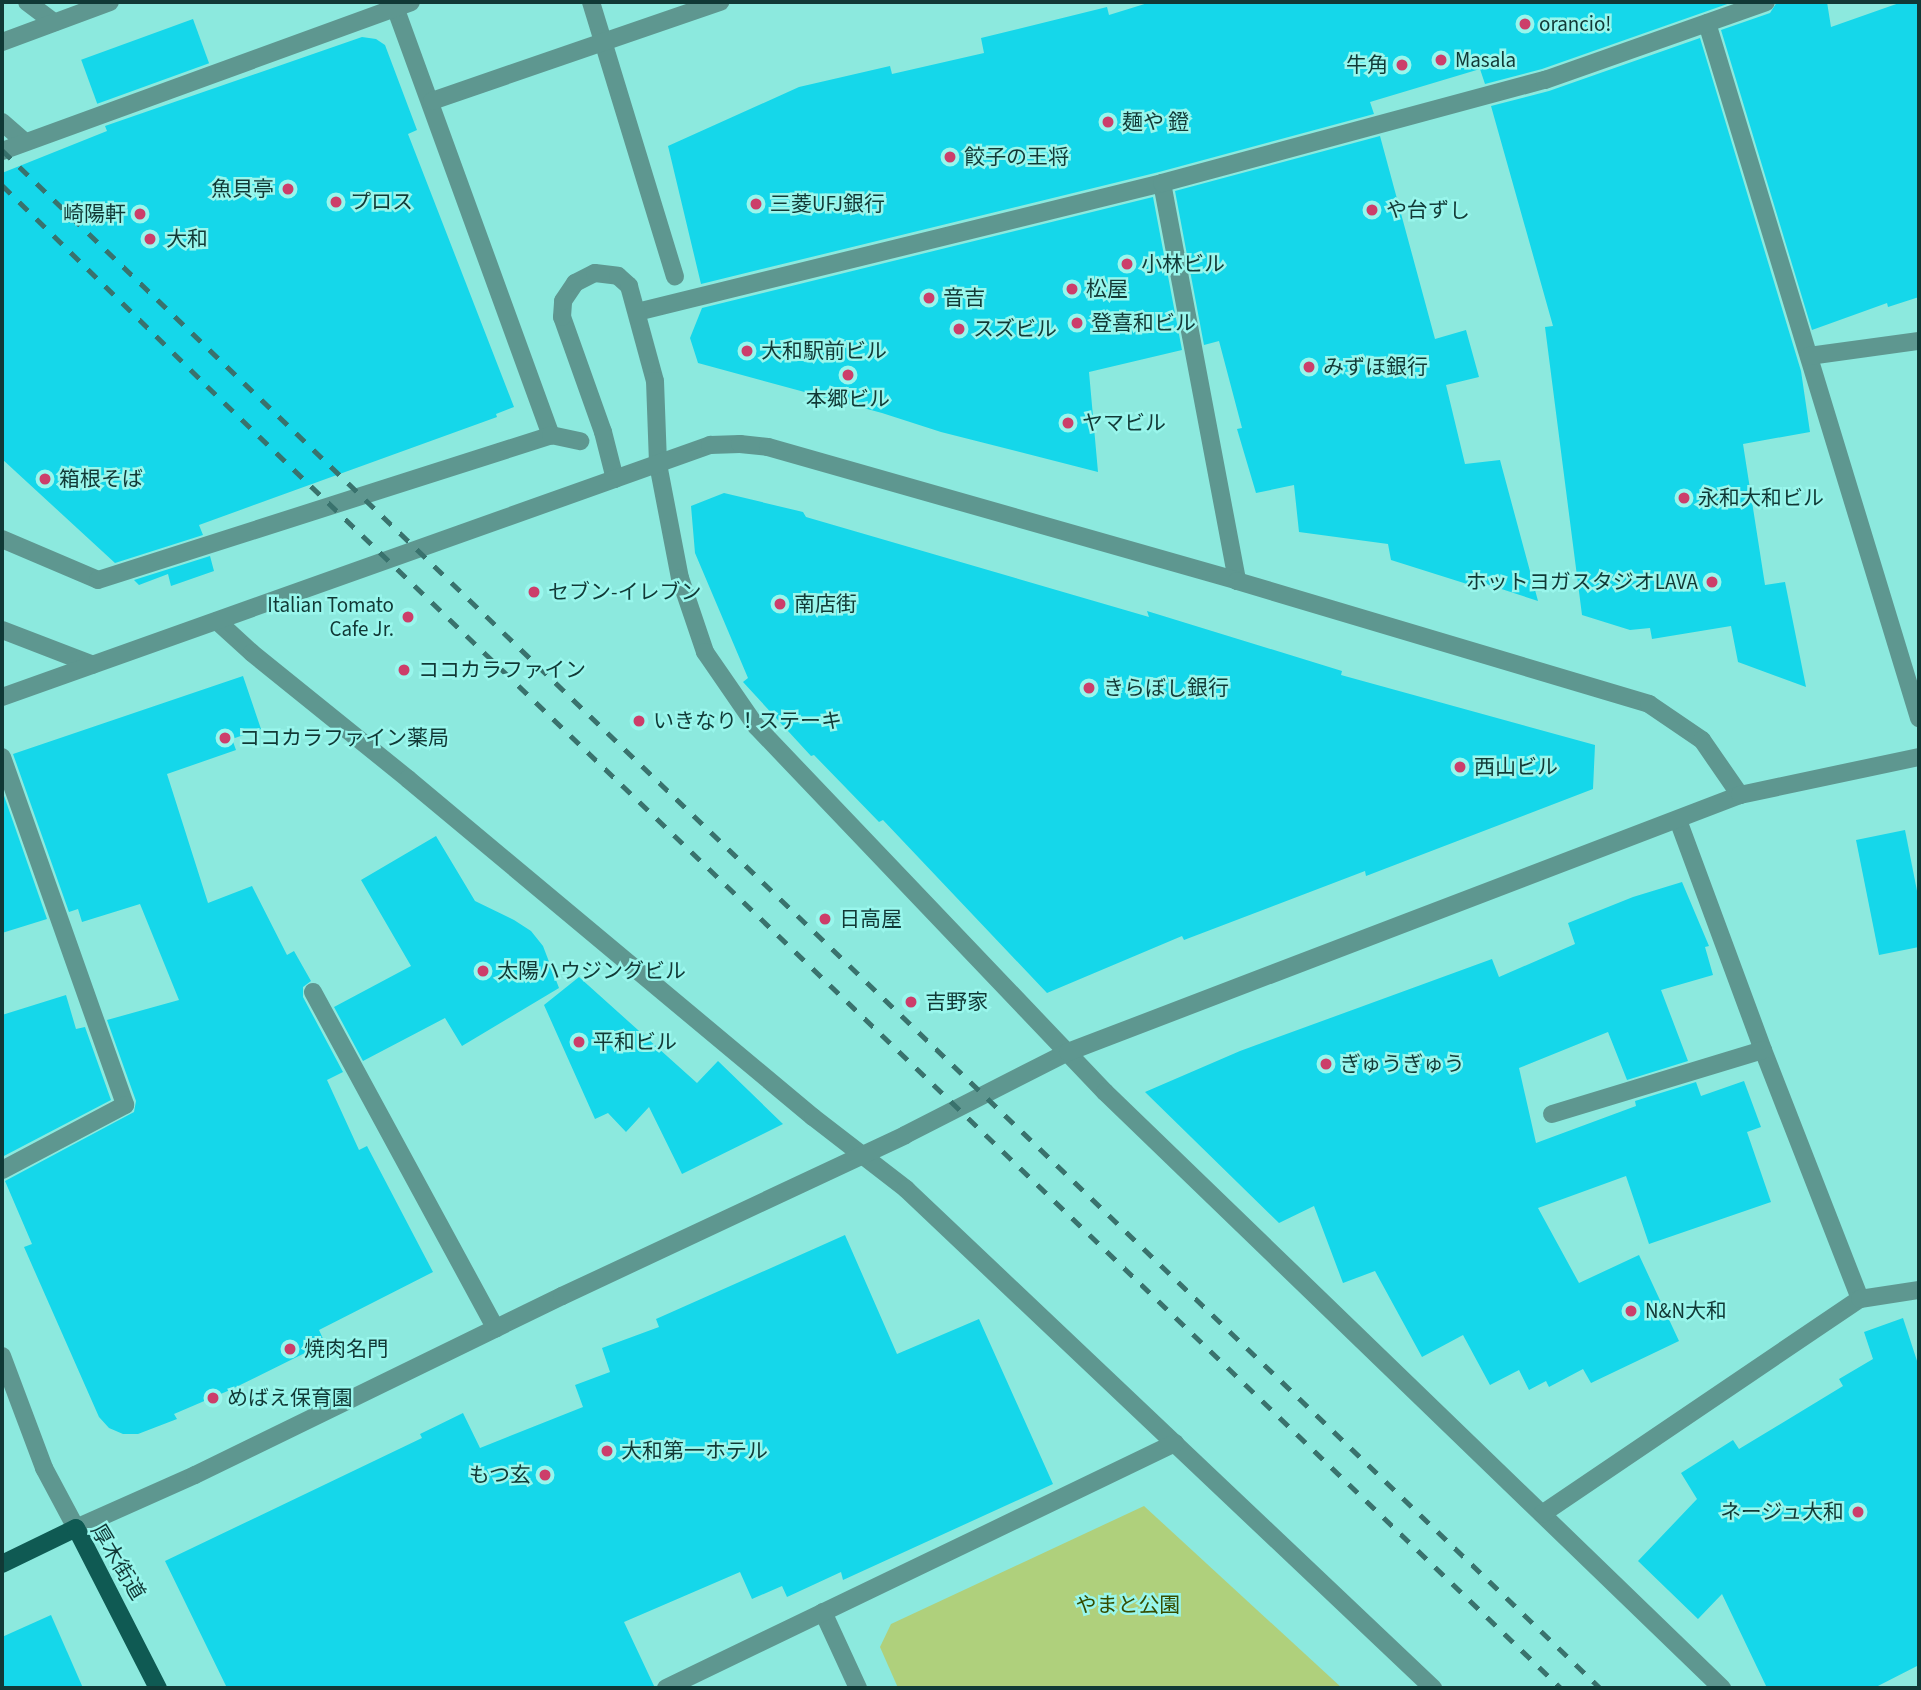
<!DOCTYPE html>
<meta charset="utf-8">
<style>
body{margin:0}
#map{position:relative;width:1921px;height:1690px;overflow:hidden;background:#8ce9de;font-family:"Source Sans 3","Noto Sans JP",sans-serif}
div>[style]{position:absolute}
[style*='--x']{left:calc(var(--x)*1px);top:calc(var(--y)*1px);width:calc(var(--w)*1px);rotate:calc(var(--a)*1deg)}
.green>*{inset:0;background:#afd07c}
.building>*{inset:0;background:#15d7ea;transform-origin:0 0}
.minor>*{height:18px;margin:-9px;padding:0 9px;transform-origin:9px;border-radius:9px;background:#5e9790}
.major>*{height:18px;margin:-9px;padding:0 9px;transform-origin:9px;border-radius:9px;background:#0f5a53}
.rail>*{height:5px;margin-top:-2.5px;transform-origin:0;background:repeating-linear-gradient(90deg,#39726d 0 12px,transparent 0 24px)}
.dots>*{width:19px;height:19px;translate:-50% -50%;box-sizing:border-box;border:4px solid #99f6ec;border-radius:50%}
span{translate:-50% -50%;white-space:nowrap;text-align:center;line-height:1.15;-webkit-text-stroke:5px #99f6ec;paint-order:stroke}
.poi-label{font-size:21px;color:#113936}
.left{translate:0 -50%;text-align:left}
.right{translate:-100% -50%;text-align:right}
.street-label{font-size:21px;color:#113936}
.park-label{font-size:21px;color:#364d00}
.frame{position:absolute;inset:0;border:4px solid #113936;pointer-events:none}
</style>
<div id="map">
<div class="green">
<div style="clip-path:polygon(1144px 1506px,1342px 1688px,898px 1688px,880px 1647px,891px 1624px)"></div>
</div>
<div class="building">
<div style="clip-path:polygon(1151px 2px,1733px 2px,1542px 69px,1485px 84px,1480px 69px,1370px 102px,1374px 114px,1159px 172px,701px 284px,668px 146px,799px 87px,890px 66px,892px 74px,984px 53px,981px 38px,1107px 7px,1109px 15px)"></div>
<div style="clip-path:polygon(1777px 2px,1827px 2px,1831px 27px,1902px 2px,1919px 2px,1919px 297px,1888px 307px,1887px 303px,1812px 330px,1721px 30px,1770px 13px)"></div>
<div style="left:193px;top:19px;width:47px;height:119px;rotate:70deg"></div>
<div style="clip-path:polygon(362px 37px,376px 39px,385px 45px,417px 130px,408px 134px,514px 407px,496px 414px,497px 417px,199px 525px,203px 535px,115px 563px,2px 459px,2px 173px,107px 131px,105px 126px)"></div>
<div style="clip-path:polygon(1700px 38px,1801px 371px,1810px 432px,1743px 444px,1765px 585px,1785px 582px,1806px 687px,1738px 662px,1731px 626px,1652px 639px,1650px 628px,1630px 630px,1582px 615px,1545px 327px,1553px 326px,1491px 106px,1549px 91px)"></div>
<div style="clip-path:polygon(1380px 136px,1435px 339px,1466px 330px,1479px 377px,1446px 385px,1465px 464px,1500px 460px,1538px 601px,1480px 582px,1467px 584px,1391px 560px,1388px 544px,1299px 532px,1294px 485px,1256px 493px,1237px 429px,1242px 428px,1219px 341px,1204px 345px,1175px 191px)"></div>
<div style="clip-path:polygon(1153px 197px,1182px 350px,1089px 372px,1098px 472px,941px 432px,882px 413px,698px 363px,690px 338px,702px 308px)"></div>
<div style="clip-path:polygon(724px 493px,803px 512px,806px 517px,1149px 617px,1147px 611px,1342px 671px,1341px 675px,1595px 745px,1593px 789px,1366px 876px,1365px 871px,1184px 940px,1182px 936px,1047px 993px,883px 820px,879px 822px,814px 755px,811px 756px,743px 682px,748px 678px,695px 553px,691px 506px)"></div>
<div style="clip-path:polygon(210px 556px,214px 571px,171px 586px,168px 574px,139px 585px,134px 580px)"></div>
<div style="clip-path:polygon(243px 676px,261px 729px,232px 739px,236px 750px,167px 774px,208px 903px,252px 886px,287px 955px,294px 951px,311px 981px,303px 987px,303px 997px,343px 1072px,327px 1080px,359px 1150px,367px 1146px,433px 1272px,319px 1330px,325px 1343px,230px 1390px,174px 1414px,177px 1419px,138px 1434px,123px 1434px,109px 1428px,99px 1417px,24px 1247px,32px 1244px,5px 1181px,134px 1112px,136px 1101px,107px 1020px,179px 1000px,140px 904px,82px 922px,78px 909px,69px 912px,13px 754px)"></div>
<div style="clip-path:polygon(2px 790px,47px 919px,2px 933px)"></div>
<div style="clip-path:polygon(1905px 830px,1919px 901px,1919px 947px,1879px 955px,1856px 840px)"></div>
<div style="clip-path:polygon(436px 836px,475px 901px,514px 920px,531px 931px,543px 946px,559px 988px,462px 1046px,445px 1018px,363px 1061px,334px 1007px,411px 966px,361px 880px)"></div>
<div style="clip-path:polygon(1682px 882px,1709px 946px,1705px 947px,1713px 975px,1661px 990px,1688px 1061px,1627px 1080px,1608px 1032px,1519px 1068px,1536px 1143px,1636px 1106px,1635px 1101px,1696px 1082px,1701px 1096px,1744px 1081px,1761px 1127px,1747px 1132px,1771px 1202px,1649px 1244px,1626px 1176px,1538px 1208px,1579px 1283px,1639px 1255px,1679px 1341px,1591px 1383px,1583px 1369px,1549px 1387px,1546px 1381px,1529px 1390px,1519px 1370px,1490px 1385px,1463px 1335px,1422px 1357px,1375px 1271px,1343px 1283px,1314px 1206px,1279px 1223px,1145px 1092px,1240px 1051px,1492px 959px,1499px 977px,1575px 944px,1568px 923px,1633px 897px)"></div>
<div style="clip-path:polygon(579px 977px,697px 1083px,718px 1061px,783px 1124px,682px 1174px,649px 1107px,626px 1132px,608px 1113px,595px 1119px,544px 1005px)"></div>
<div style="clip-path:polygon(66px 995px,76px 1029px,85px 1027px,111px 1100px,2px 1157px,2px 1015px)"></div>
<div style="clip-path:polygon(845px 1235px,897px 1354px,979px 1319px,1053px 1484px,843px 1580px,841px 1572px,787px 1597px,782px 1586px,752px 1599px,740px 1572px,624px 1622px,655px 1688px,227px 1688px,165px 1561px,422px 1438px,420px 1434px,463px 1413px,480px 1448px,583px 1407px,575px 1385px,610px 1372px,602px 1348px,659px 1327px,656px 1319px)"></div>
<div style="clip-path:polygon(1903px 1318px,1919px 1367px,1919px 1665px,1874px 1688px,1767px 1688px,1722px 1594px,1698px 1619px,1638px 1561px,1697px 1499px,1681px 1473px,1733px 1440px,1739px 1449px,1843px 1386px,1839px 1379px,1873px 1359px,1864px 1332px)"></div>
<div style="clip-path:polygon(51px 1615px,83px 1688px,2px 1688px,2px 1637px)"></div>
</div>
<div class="minor">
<div style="--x:27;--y:2;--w:34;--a:37"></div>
<div style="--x:591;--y:2;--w:287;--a:73"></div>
<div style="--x:395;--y:7;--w:456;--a:70"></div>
<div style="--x:1707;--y:23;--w:727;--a:73.04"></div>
<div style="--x:2;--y:42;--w:115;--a:-20.3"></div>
<div style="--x:432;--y:101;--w:305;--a:-19"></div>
<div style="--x:2;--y:122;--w:30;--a:41"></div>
<div style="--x:2;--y:151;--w:435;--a:-20"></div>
<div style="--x:1162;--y:183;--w:405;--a:79.3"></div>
<div style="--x:637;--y:312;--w:541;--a:-13.8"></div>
<div style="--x:1162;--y:183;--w:397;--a:-15.1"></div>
<div style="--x:1545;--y:80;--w:234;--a:-19.4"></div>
<div style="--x:1809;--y:356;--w:111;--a:-7.8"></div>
<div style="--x:615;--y:479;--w:49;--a:-104.3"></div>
<div style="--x:603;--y:432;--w:122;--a:-109.6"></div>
<div style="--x:562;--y:317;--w:16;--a:-86"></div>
<div style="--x:563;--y:301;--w:22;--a:-56"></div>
<div style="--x:575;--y:283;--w:22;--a:-27"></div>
<div style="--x:595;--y:273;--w:23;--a:7"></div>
<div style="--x:618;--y:276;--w:15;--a:42"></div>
<div style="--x:629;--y:286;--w:98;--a:74.7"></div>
<div style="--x:655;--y:381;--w:83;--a:87.9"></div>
<div style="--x:658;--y:464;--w:116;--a:79.1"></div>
<div style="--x:680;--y:578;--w:78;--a:71.3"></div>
<div style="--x:705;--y:652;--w:90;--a:55.4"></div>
<div style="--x:756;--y:726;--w:506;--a:46.36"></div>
<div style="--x:1105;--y:1092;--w:858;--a:44.01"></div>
<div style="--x:2;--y:539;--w:104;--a:23.1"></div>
<div style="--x:98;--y:580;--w:476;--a:-17.7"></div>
<div style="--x:551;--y:435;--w:30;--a:12"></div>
<div style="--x:217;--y:621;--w:47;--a:42.4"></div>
<div style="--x:252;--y:653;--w:201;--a:38.9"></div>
<div style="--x:408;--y:779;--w:528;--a:39.85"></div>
<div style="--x:813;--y:1117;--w:118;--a:37.7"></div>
<div style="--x:906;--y:1189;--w:726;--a:43.44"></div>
<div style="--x:2;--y:630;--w:97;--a:21"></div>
<div style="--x:2;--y:697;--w:752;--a:-19.59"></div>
<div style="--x:710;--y:445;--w:30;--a:-2"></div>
<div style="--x:740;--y:444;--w:28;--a:6"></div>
<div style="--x:768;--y:447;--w:488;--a:15.9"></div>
<div style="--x:1237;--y:581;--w:430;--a:16.6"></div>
<div style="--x:1649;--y:704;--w:64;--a:34.2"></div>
<div style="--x:1702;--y:740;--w:67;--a:55.4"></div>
<div style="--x:2;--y:757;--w:369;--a:70.5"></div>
<div style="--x:125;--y:1105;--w:139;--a:152.1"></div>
<div style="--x:1678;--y:820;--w:245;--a:69.7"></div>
<div style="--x:1763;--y:1050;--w:267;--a:68.7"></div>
<div style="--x:313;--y:992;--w:383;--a:61.5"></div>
<div style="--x:1552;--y:1114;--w:220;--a:-16.9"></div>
<div style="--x:2;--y:1356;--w:120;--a:69.4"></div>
<div style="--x:44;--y:1468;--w:68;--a:61.9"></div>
<div style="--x:76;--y:1528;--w:130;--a:-24"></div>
<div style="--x:195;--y:1475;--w:408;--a:-26"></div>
<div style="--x:562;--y:1296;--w:379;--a:-25.1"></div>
<div style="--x:905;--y:1135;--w:183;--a:-27"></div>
<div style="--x:1068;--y:1052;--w:719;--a:-20.93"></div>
<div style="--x:1740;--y:795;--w:183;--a:-12"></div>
<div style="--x:1542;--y:1514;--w:384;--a:-34.1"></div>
<div style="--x:1860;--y:1299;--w:60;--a:-8.7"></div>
<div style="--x:823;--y:1612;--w:84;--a:65.3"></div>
<div style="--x:666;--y:1688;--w:565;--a:-25.7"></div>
</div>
<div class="major">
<div style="--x:2;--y:1564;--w:82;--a:-25.9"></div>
<div style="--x:76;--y:1528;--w:180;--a:62.9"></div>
</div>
<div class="rail">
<div style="--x:2;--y:150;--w:2218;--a:43.9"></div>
<div style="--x:2;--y:185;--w:287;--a:44.4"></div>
<div style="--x:207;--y:386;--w:1878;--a:43.88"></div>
</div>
<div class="dots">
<div style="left:1525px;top:24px;background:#cc3e6a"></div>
<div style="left:1441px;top:60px;background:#cc3e6a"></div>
<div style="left:1402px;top:65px;background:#cc3e6a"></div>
<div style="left:1108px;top:122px;background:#cc3e6a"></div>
<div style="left:950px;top:157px;background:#cc3e6a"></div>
<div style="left:288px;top:189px;background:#cc3e6a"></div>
<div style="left:336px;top:202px;background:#cc3e6a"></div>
<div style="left:756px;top:204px;background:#cc3e6a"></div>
<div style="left:1372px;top:210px;background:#cc3e6a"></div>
<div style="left:140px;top:214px;background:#cc3e6a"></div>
<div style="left:150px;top:239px;background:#cc3e6a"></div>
<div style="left:1127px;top:264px;background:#cc3e6a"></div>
<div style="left:1072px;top:289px;background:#cc3e6a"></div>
<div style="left:929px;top:298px;background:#cc3e6a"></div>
<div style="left:1077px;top:323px;background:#cc3e6a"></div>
<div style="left:959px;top:329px;background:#cc3e6a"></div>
<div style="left:747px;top:351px;background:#cc3e6a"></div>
<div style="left:1309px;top:367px;background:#cc3e6a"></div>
<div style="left:848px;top:375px;background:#cc3e6a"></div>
<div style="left:1068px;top:423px;background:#cc3e6a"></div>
<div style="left:45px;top:479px;background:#cc3e6a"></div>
<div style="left:1684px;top:498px;background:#cc3e6a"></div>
<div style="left:1712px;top:582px;background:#cc3e6a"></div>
<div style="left:534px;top:592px;background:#cc3e6a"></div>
<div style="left:780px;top:604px;background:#cc3e6a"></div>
<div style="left:408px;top:617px;background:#cc3e6a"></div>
<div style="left:404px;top:670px;background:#cc3e6a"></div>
<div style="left:1089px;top:688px;background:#cc3e6a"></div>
<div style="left:639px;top:721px;background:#cc3e6a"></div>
<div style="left:225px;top:738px;background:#cc3e6a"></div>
<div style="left:1460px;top:767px;background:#cc3e6a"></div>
<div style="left:825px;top:919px;background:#cc3e6a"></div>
<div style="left:483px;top:971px;background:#cc3e6a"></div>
<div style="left:911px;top:1002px;background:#cc3e6a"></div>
<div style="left:579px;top:1042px;background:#cc3e6a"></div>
<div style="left:1326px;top:1064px;background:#cc3e6a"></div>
<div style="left:1631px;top:1311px;background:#cc3e6a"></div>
<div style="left:290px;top:1349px;background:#cc3e6a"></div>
<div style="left:213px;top:1398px;background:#cc3e6a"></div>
<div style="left:607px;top:1451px;background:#cc3e6a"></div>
<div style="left:545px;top:1475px;background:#cc3e6a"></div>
<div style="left:1858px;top:1512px;background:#cc3e6a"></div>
</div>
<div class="poi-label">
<span class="left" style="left:1539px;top:24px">orancio!</span>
<span class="left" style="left:1455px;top:60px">Masala</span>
<span class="right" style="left:1388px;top:65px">牛角</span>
<span class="left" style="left:1122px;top:122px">麺や 鐙</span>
<span class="left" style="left:964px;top:157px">餃子の王将</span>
<span class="right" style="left:274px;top:189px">魚貝亭</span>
<span class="left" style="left:350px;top:202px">プロス</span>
<span class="left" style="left:770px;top:204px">三菱UFJ銀行</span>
<span class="left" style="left:1386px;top:210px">や台ずし</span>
<span class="right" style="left:126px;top:214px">崎陽軒</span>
<span class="left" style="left:166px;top:239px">大和</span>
<span class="left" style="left:1141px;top:264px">小林ビル</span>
<span class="left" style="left:1086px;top:289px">松屋</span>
<span class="left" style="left:943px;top:298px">音吉</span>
<span class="left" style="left:1091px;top:323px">登喜和ビル</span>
<span class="left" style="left:973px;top:329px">スズビル</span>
<span class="left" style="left:761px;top:351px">大和駅前ビル</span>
<span class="left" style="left:1323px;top:367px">みずほ銀行</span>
<span style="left:848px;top:399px">本郷ビル</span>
<span class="left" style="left:1082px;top:423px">ヤマビル</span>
<span class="left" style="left:59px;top:479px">箱根そば</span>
<span class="left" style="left:1698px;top:498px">永和大和ビル</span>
<span class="right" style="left:1698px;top:582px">ホットヨガスタジオLAVA</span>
<span class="left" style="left:548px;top:592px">セブン-イレブン</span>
<span class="left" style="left:794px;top:604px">南店街</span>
<span class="right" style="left:394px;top:617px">Italian Tomato<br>Cafe Jr.</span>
<span class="left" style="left:418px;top:670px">ココカラファイン</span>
<span class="left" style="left:1103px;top:688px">きらぼし銀行</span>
<span class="left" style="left:653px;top:721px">いきなり！ステーキ</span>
<span class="left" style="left:239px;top:738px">ココカラファイン薬局</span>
<span class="left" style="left:1474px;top:767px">西山ビル</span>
<span class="left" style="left:839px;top:919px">日高屋</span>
<span class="left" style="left:497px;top:971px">太陽ハウジングビル</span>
<span class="left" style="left:925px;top:1002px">吉野家</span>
<span class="left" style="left:593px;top:1042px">平和ビル</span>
<span class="left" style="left:1340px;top:1064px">ぎゅうぎゅう</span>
<span class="left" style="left:1645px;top:1311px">N&amp;N大和</span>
<span class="left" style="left:304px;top:1349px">焼肉名門</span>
<span class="left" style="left:227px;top:1398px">めばえ保育園</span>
<span class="left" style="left:621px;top:1451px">大和第一ホテル</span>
<span class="right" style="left:531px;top:1475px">もつ玄</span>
<span class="right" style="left:1844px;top:1512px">ネージュ大和</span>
</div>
<div class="street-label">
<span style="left:118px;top:1562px;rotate:59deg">厚木街道</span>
</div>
<div class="park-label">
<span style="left:1128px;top:1605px">やまと公園</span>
</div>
<div class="frame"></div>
</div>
